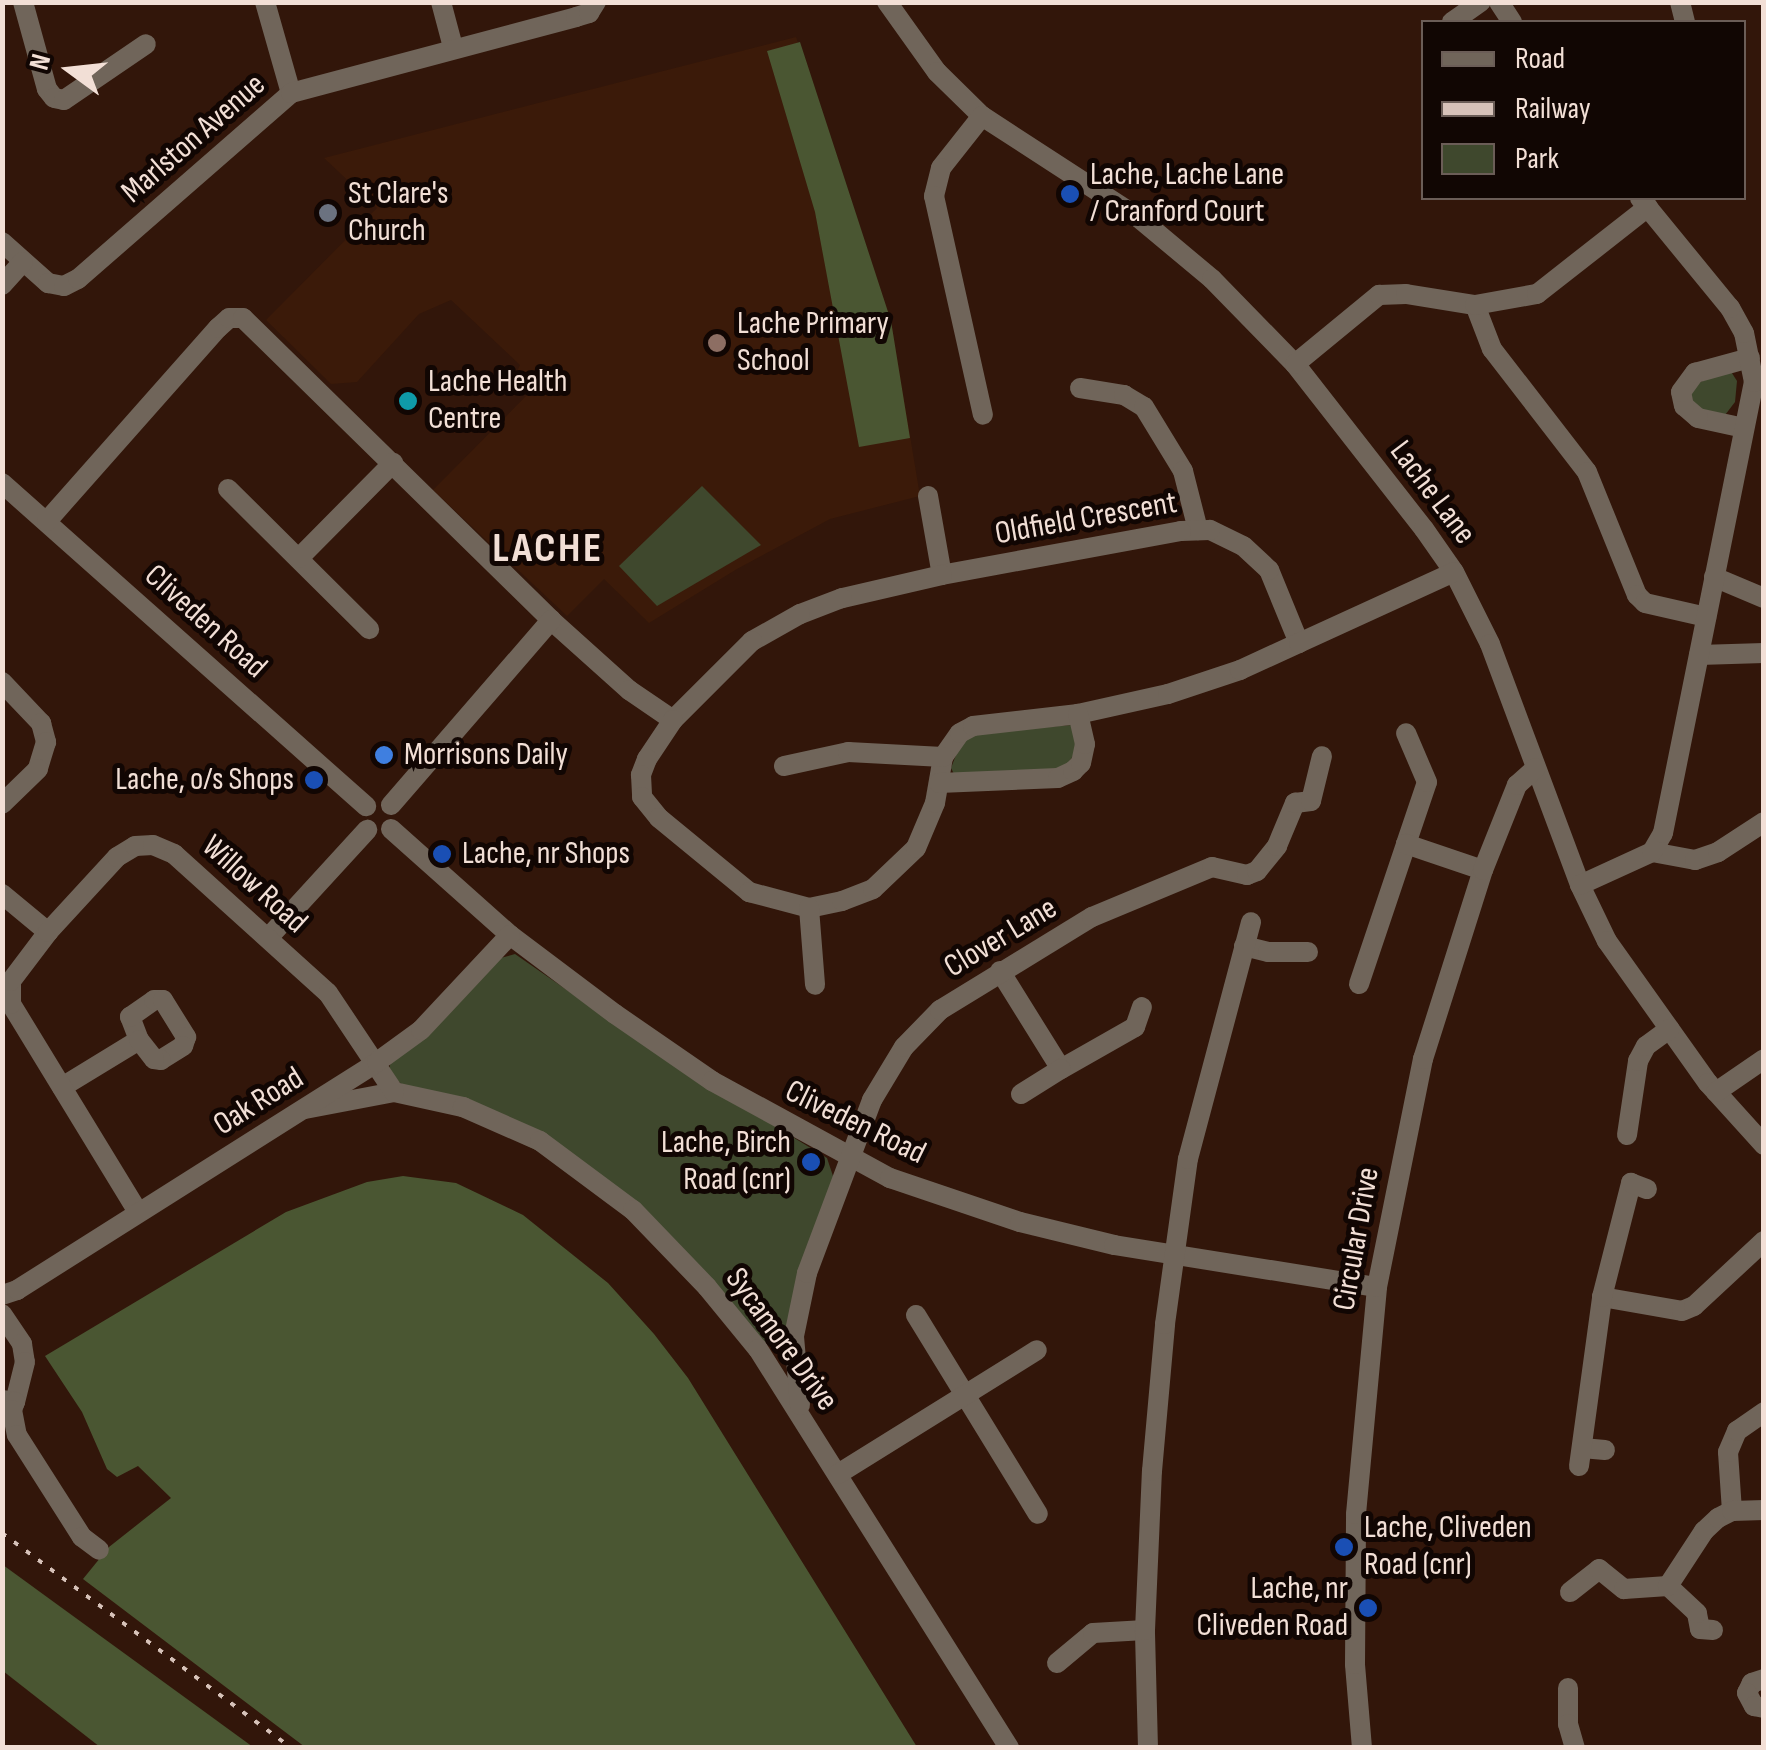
<!DOCTYPE html>
<style>
body{margin:0}
#map{position:relative;width:1766px;height:1750px;overflow:hidden;background:#32160a;font-family:"Sofia Sans Condensed",sans-serif}
div>[style]{position:absolute}
[style*='--x']{left:calc(var(--x)*1px);top:calc(var(--y)*1px);width:calc(var(--w)*1px);rotate:calc(var(--a)*1deg)}
.built>*{inset:0;background:#3b1a09}
.green>*{inset:0;background:#3f482d}
.forest>*{inset:0;background:#4a5632}
.minor>*{height:20px;margin:-10px;padding:0 10px;transform-origin:10px;border-radius:10px;background:#70655a}
.rail>*{height:4px;margin-top:-2px;transform-origin:0;background:repeating-linear-gradient(90deg,#d7c2b9 0 5px,transparent 0 15px)}
.dots>*{width:28px;height:28px;translate:-50% -50%;box-sizing:border-box;border:5px solid #110603;border-radius:50%}
span{translate:-50% -50%;white-space:nowrap;text-align:center;line-height:1.15;-webkit-text-stroke:10px #110603;paint-order:stroke}
.street-label{font-size:32px;color:#f2dfd6}
.poi-label{font-size:32px;color:#f2dfd6}
.left{translate:0 -50%;text-align:left}
.right{translate:-100% -50%;text-align:right}
.district-label{font-size:42px;color:#f2dfd6;font-weight:700;letter-spacing:2.5px}
.frame{position:absolute;inset:0;border:5px solid #f2dfd6;pointer-events:none}
.legend{position:absolute;left:1421px;top:20px;width:325px;height:180px;box-sizing:border-box;background:#110603;border:2px solid #6b5d57;margin:0;padding:12px 18px;list-style:none;font-size:30px;color:#f2dfd6}
.legend li{display:flex;align-items:center;gap:20px;height:50px}
.legend b{width:50px;border:2px solid #6b5d57}
.north{position:absolute;left:20px;top:20px;width:100px;height:100px;-webkit-text-stroke:8px #110603;paint-order:stroke;rotate:285deg;font-size:28px;font-weight:700;line-height:40px;text-align:center;color:#f2dfd6}
.north::after{content:'';display:block;margin:auto;width:35px;height:45px;background:#f2dfd6;clip-path:polygon(50% 0,100% 100%,50% 72%,0 100%)}
</style>
<div id="map">
<div class="built">
<div style="clip-path:polygon(796px 37px,891px 321px,920px 496px,830px 519px,737px 569px,649px 623px,604px 579px,567px 616px,433px 490px,527px 395px,516px 373px,520px 365px,451px 300px,419px 314px,357px 382px,331px 384px,266px 320px,377px 208px,324px 158px)"></div>
</div>
<div class="green">
<div style="clip-path:polygon(1730px 370px,1737px 381px,1735px 402px,1722px 419px,1696px 410px,1688px 387px)"></div>
<div style="clip-path:polygon(702px 486px,761px 545px,657px 606px,619px 566px)"></div>
<div style="clip-path:polygon(1072px 725px,1080px 746px,1062px 772px,954px 774px,951px 768px,961px 742px,978px 732px)"></div>
<div style="clip-path:polygon(515px 954px,672px 1063px,827px 1158px,834px 1179px,791px 1323px,780px 1336px,767px 1343px,755px 1335px,616px 1188px,409px 1090px,388px 1073px,391px 1061px,497px 959px)"></div>
</div>
<div class="forest">
<div style="clip-path:polygon(800px 42px,891px 321px,910px 438px,859px 447px,815px 212px,767px 51px)"></div>
<div style="clip-path:polygon(403px 1176px,456px 1183px,523px 1215px,608px 1283px,654px 1334px,688px 1378px,917px 1747px,305px 1747px,83px 1579px,109px 1547px,171px 1498px,138px 1466px,117px 1477px,107px 1469px,82px 1412px,45px 1356px,286px 1212px,367px 1182px)"></div>
<div style="clip-path:polygon(3px 1565px,253px 1747px,100px 1747px,3px 1671px)"></div>
</div>
<div class="minor">
<div style="--x:23;--y:2;--w:90;--a:74.6"></div>
<div style="--x:47;--y:89;--w:11;--a:52"></div>
<div style="--x:54;--y:98;--w:10;--a:11"></div>
<div style="--x:64;--y:100;--w:99;--a:-34.3"></div>
<div style="--x:265;--y:2;--w:95;--a:74.1"></div>
<div style="--x:441;--y:2;--w:47;--a:75.1"></div>
<div style="--x:887;--y:2;--w:86;--a:54.5"></div>
<div style="--x:937;--y:72;--w:63;--a:44.4"></div>
<div style="--x:982;--y:116;--w:187;--a:33"></div>
<div style="--x:1139;--y:218;--w:95;--a:39.9"></div>
<div style="--x:1212;--y:279;--w:119;--a:45.7"></div>
<div style="--x:1295;--y:364;--w:209;--a:52"></div>
<div style="--x:1424;--y:529;--w:52;--a:55.1"></div>
<div style="--x:1454;--y:572;--w:80;--a:63.4"></div>
<div style="--x:1490;--y:644;--w:257;--a:69.5"></div>
<div style="--x:1580;--y:885;--w:62;--a:64.3"></div>
<div style="--x:1607;--y:941;--w:174;--a:54.6"></div>
<div style="--x:1708;--y:1083;--w:84;--a:47.9"></div>
<div style="--x:1499;--y:2;--w:24;--a:57"></div>
<div style="--x:1680;--y:2;--w:21;--a:76"></div>
<div style="--x:1452;--y:22;--w:35;--a:-35"></div>
<div style="--x:982;--y:116;--w:66;--a:128.3"></div>
<div style="--x:941;--y:168;--w:29;--a:104"></div>
<div style="--x:934;--y:196;--w:224;--a:77.4"></div>
<div style="--x:2;--y:242;--w:62;--a:41.7"></div>
<div style="--x:48;--y:283;--w:16;--a:11"></div>
<div style="--x:64;--y:286;--w:16;--a:-27"></div>
<div style="--x:78;--y:279;--w:283;--a:-41.1"></div>
<div style="--x:291;--y:93;--w:295;--a:-14.9"></div>
<div style="--x:576;--y:17;--w:14;--a:-17"></div>
<div style="--x:589;--y:13;--w:13;--a:-58"></div>
<div style="--x:2;--y:285;--w:31;--a:-48"></div>
<div style="--x:1475;--y:305;--w:47;--a:68.9"></div>
<div style="--x:1492;--y:349;--w:155;--a:52.3"></div>
<div style="--x:1587;--y:472;--w:133;--a:67.9"></div>
<div style="--x:1637;--y:595;--w:11;--a:45"></div>
<div style="--x:1645;--y:603;--w:63;--a:12.9"></div>
<div style="--x:1295;--y:364;--w:109;--a:-39.4"></div>
<div style="--x:1379;--y:295;--w:27;--a:-2"></div>
<div style="--x:1406;--y:294;--w:70;--a:9.1"></div>
<div style="--x:1475;--y:305;--w:63;--a:-10.1"></div>
<div style="--x:1537;--y:294;--w:141;--a:-38.1"></div>
<div style="--x:1080;--y:388;--w:45;--a:9"></div>
<div style="--x:1124;--y:395;--w:23;--a:31"></div>
<div style="--x:1144;--y:407;--w:75;--a:58.6"></div>
<div style="--x:1183;--y:471;--w:61;--a:75.7"></div>
<div style="--x:1744;--y:428;--w:47;--a:-167.7"></div>
<div style="--x:1698;--y:418;--w:18;--a:-139"></div>
<div style="--x:1684;--y:406;--w:14;--a:-102"></div>
<div style="--x:1681;--y:392;--w:24;--a:-54"></div>
<div style="--x:1695;--y:373;--w:57;--a:-15.3"></div>
<div style="--x:2;--y:483;--w:487;--a:41.6"></div>
<div style="--x:228;--y:489;--w:199;--a:44.8"></div>
<div style="--x:928;--y:496;--w:80;--a:80"></div>
<div style="--x:47;--y:521;--w:258;--a:-48.5"></div>
<div style="--x:218;--y:328;--w:15;--a:-42"></div>
<div style="--x:229;--y:318;--w:14;--a:0"></div>
<div style="--x:243;--y:318;--w:431;--a:44.4"></div>
<div style="--x:551;--y:620;--w:105;--a:41.9"></div>
<div style="--x:629;--y:690;--w:53;--a:34.3"></div>
<div style="--x:299;--y:558;--w:134;--a:-45.3"></div>
<div style="--x:1714;--y:577;--w:54;--a:22.8"></div>
<div style="--x:1299;--y:643;--w:79;--a:-112.3"></div>
<div style="--x:1269;--y:570;--w:35;--a:-137"></div>
<div style="--x:1243;--y:546;--w:37;--a:-154"></div>
<div style="--x:1210;--y:530;--w:29;--a:178"></div>
<div style="--x:1181;--y:531;--w:243;--a:169.6"></div>
<div style="--x:942;--y:575;--w:103;--a:167"></div>
<div style="--x:842;--y:598;--w:45;--a:159.1"></div>
<div style="--x:800;--y:614;--w:55;--a:150.6"></div>
<div style="--x:752;--y:641;--w:112;--a:135"></div>
<div style="--x:673;--y:720;--w:47;--a:123.7"></div>
<div style="--x:647;--y:759;--w:17;--a:111"></div>
<div style="--x:641;--y:775;--w:22;--a:87"></div>
<div style="--x:642;--y:797;--w:27;--a:51"></div>
<div style="--x:659;--y:818;--w:117;--a:39.4"></div>
<div style="--x:749;--y:892;--w:62;--a:14.9"></div>
<div style="--x:809;--y:908;--w:34;--a:-12"></div>
<div style="--x:842;--y:901;--w:33;--a:-21"></div>
<div style="--x:873;--y:889;--w:59;--a:-43.6"></div>
<div style="--x:916;--y:848;--w:49;--a:-67.1"></div>
<div style="--x:935;--y:803;--w:47;--a:-80.1"></div>
<div style="--x:943;--y:757;--w:29;--a:-55"></div>
<div style="--x:960;--y:733;--w:15;--a:-28"></div>
<div style="--x:973;--y:726;--w:106;--a:-6.5"></div>
<div style="--x:1078;--y:714;--w:92;--a:-12.5"></div>
<div style="--x:1168;--y:694;--w:76;--a:-18.4"></div>
<div style="--x:1240;--y:670;--w:65;--a:-24.6"></div>
<div style="--x:1299;--y:643;--w:170;--a:-24.6"></div>
<div style="--x:1699;--y:655;--w:65;--a:-1.8"></div>
<div style="--x:2;--y:682;--w:57;--a:46.4"></div>
<div style="--x:41;--y:723;--w:20;--a:75"></div>
<div style="--x:46;--y:742;--w:28;--a:107"></div>
<div style="--x:38;--y:769;--w:50;--a:135.8"></div>
<div style="--x:784;--y:766;--w:66;--a:-12.3"></div>
<div style="--x:848;--y:752;--w:95;--a:3"></div>
<div style="--x:939;--y:783;--w:119;--a:-2.4"></div>
<div style="--x:1058;--y:778;--w:17;--a:-25"></div>
<div style="--x:1073;--y:771;--w:11;--a:-45"></div>
<div style="--x:1081;--y:763;--w:19;--a:-78"></div>
<div style="--x:1085;--y:744;--w:31;--a:-103"></div>
<div style="--x:391;--y:805;--w:245;--a:-49.1"></div>
<div style="--x:391;--y:829;--w:159;--a:41.7"></div>
<div style="--x:510;--y:935;--w:131;--a:37"></div>
<div style="--x:615;--y:1014;--w:118;--a:34.6"></div>
<div style="--x:712;--y:1081;--w:203;--a:28.6"></div>
<div style="--x:890;--y:1178;--w:137;--a:18.7"></div>
<div style="--x:1020;--y:1222;--w:97;--a:13.7"></div>
<div style="--x:1114;--y:1245;--w:266;--a:9.1"></div>
<div style="--x:1406;--y:844;--w:65;--a:-71.3"></div>
<div style="--x:1427;--y:782;--w:53;--a:-113.2"></div>
<div style="--x:1652;--y:852;--w:44;--a:10.5"></div>
<div style="--x:1695;--y:860;--w:24;--a:-19"></div>
<div style="--x:1718;--y:852;--w:55;--a:-33.1"></div>
<div style="--x:1580;--y:885;--w:79;--a:-24.6"></div>
<div style="--x:1652;--y:852;--w:22;--a:-60"></div>
<div style="--x:1663;--y:833;--w:460;--a:-78.6"></div>
<div style="--x:1754;--y:382;--w:50;--a:-101.5"></div>
<div style="--x:1744;--y:333;--w:29;--a:-119"></div>
<div style="--x:1730;--y:308;--w:142;--a:-129.3"></div>
<div style="--x:2;--y:894;--w:60;--a:39.6"></div>
<div style="--x:809;--y:908;--w:77;--a:85.5"></div>
<div style="--x:268;--y:938;--w:147;--a:-47.5"></div>
<div style="--x:1244;--y:946;--w:25;--a:14"></div>
<div style="--x:1268;--y:952;--w:40;--a:0"></div>
<div style="--x:1000;--y:971;--w:115;--a:58.1"></div>
<div style="--x:1061;--y:1069;--w:85;--a:-29.6"></div>
<div style="--x:1135;--y:1027;--w:21;--a:-71"></div>
<div style="--x:1359;--y:984;--w:148;--a:-71.4"></div>
<div style="--x:1406;--y:844;--w:81;--a:18.7"></div>
<div style="--x:62;--y:1087;--w:90;--a:-31.4"></div>
<div style="--x:139;--y:1040;--w:25;--a:-111"></div>
<div style="--x:130;--y:1017;--w:29;--a:-35"></div>
<div style="--x:154;--y:1000;--w:9;--a:0"></div>
<div style="--x:163;--y:1000;--w:44;--a:58.1"></div>
<div style="--x:186;--y:1037;--w:9;--a:108"></div>
<div style="--x:183;--y:1046;--w:26;--a:148"></div>
<div style="--x:161;--y:1060;--w:7;--a:-172"></div>
<div style="--x:154;--y:1059;--w:24;--a:-128"></div>
<div style="--x:1716;--y:1092;--w:58;--a:-34.5"></div>
<div style="--x:1021;--y:1094;--w:47;--a:-32"></div>
<div style="--x:305;--y:1109;--w:91;--a:-10.8"></div>
<div style="--x:394;--y:1092;--w:71;--a:12.3"></div>
<div style="--x:463;--y:1107;--w:84;--a:23.8"></div>
<div style="--x:540;--y:1141;--w:116;--a:36.6"></div>
<div style="--x:633;--y:1210;--w:107;--a:46.1"></div>
<div style="--x:707;--y:1287;--w:80;--a:50.6"></div>
<div style="--x:758;--y:1349;--w:471;--a:57.8"></div>
<div style="--x:1627;--y:1135;--w:75;--a:-81.5"></div>
<div style="--x:1638;--y:1061;--w:17;--a:-62"></div>
<div style="--x:1646;--y:1046;--w:29;--a:-36"></div>
<div style="--x:138;--y:1212;--w:244;--a:-121.4"></div>
<div style="--x:11;--y:1004;--w:23;--a:-90"></div>
<div style="--x:11;--y:981;--w:61;--a:-52.9"></div>
<div style="--x:48;--y:932;--w:102;--a:-47.4"></div>
<div style="--x:117;--y:857;--w:21;--a:-31"></div>
<div style="--x:135;--y:846;--w:18;--a:-3"></div>
<div style="--x:153;--y:845;--w:23;--a:23"></div>
<div style="--x:174;--y:854;--w:207;--a:42.1"></div>
<div style="--x:328;--y:993;--w:119;--a:56.3"></div>
<div style="--x:2;--y:1295;--w:16;--a:-18"></div>
<div style="--x:17;--y:1290;--w:426;--a:-32.3"></div>
<div style="--x:377;--y:1062;--w:54;--a:-36"></div>
<div style="--x:421;--y:1030;--w:130;--a:-46.9"></div>
<div style="--x:1602;--y:1297;--w:81;--a:9.9"></div>
<div style="--x:1682;--y:1311;--w:13;--a:-23"></div>
<div style="--x:1694;--y:1306;--w:96;--a:-42.9"></div>
<div style="--x:2;--y:1314;--w:36;--a:56"></div>
<div style="--x:22;--y:1344;--w:18;--a:81"></div>
<div style="--x:25;--y:1362;--w:41;--a:104"></div>
<div style="--x:15;--y:1402;--w:12;--a:-171"></div>
<div style="--x:916;--y:1315;--w:233;--a:58.5"></div>
<div style="--x:15;--y:1402;--w:9;--a:111"></div>
<div style="--x:12;--y:1410;--w:25;--a:79"></div>
<div style="--x:17;--y:1435;--w:121;--a:57.5"></div>
<div style="--x:82;--y:1537;--w:21;--a:37"></div>
<div style="--x:800;--y:1405;--w:69;--a:-95"></div>
<div style="--x:794;--y:1336;--w:64;--a:-78.3"></div>
<div style="--x:807;--y:1273;--w:185;--a:-69.4"></div>
<div style="--x:872;--y:1100;--w:62;--a:-58.9"></div>
<div style="--x:904;--y:1047;--w:52;--a:-45.8"></div>
<div style="--x:940;--y:1010;--w:178;--a:-31.5"></div>
<div style="--x:1092;--y:917;--w:130;--a:-22.6"></div>
<div style="--x:1212;--y:867;--w:36;--a:13"></div>
<div style="--x:1247;--y:875;--w:11;--a:-22"></div>
<div style="--x:1257;--y:871;--w:32;--a:-51"></div>
<div style="--x:1277;--y:846;--w:47;--a:-67.3"></div>
<div style="--x:1295;--y:803;--w:16;--a:-7"></div>
<div style="--x:1311;--y:801;--w:46;--a:-76.3"></div>
<div style="--x:1582;--y:1448;--w:23;--a:5"></div>
<div style="--x:1579;--y:1466;--w:171;--a:-82.2"></div>
<div style="--x:1602;--y:1297;--w:118;--a:-75.7"></div>
<div style="--x:1631;--y:1183;--w:17;--a:21"></div>
<div style="--x:838;--y:1474;--w:234;--a:-31.9"></div>
<div style="--x:1732;--y:1511;--w:59;--a:-93.9"></div>
<div style="--x:1728;--y:1452;--w:23;--a:-67"></div>
<div style="--x:1737;--y:1431;--w:33;--a:-35"></div>
<div style="--x:1570;--y:1592;--w:37;--a:-38"></div>
<div style="--x:1599;--y:1569;--w:32;--a:39"></div>
<div style="--x:1624;--y:1589;--w:44;--a:-3.9"></div>
<div style="--x:1713;--y:1630;--w:13;--a:-176"></div>
<div style="--x:1700;--y:1629;--w:16;--a:-101"></div>
<div style="--x:1697;--y:1613;--w:40;--a:-137"></div>
<div style="--x:1668;--y:1586;--w:66;--a:-56.8"></div>
<div style="--x:1704;--y:1531;--w:19;--a:-43"></div>
<div style="--x:1718;--y:1518;--w:16;--a:-27"></div>
<div style="--x:1732;--y:1511;--w:32;--a:-2"></div>
<div style="--x:1057;--y:1663;--w:47;--a:-39.8"></div>
<div style="--x:1093;--y:1633;--w:52;--a:-3.3"></div>
<div style="--x:1764;--y:1679;--w:13;--a:162"></div>
<div style="--x:1752;--y:1683;--w:11;--a:117"></div>
<div style="--x:1747;--y:1693;--w:15;--a:62"></div>
<div style="--x:1754;--y:1706;--w:10;--a:11"></div>
<div style="--x:1568;--y:1688;--w:36;--a:90"></div>
<div style="--x:1568;--y:1724;--w:25;--a:74"></div>
<div style="--x:1148;--y:1748;--w:118;--a:-91.5"></div>
<div style="--x:1145;--y:1630;--w:159;--a:-87.5"></div>
<div style="--x:1152;--y:1471;--w:148;--a:-84.9"></div>
<div style="--x:1165;--y:1324;--w:167;--a:-82.1"></div>
<div style="--x:1188;--y:1159;--w:245;--a:-75.1"></div>
<div style="--x:1362;--y:1748;--w:84;--a:-94.8"></div>
<div style="--x:1355;--y:1664;--w:150;--a:-89.6"></div>
<div style="--x:1356;--y:1514;--w:228;--a:-84.7"></div>
<div style="--x:1377;--y:1287;--w:233;--a:-78.6"></div>
<div style="--x:1423;--y:1059;--w:198;--a:-72.4"></div>
<div style="--x:1483;--y:870;--w:92;--a:-68.2"></div>
<div style="--x:1517;--y:785;--w:25;--a:-42"></div>
</div>
<div class="rail">
<div style="--x:2;--y:1533;--w:361;--a:36.6"></div>
</div>
<div class="dots">
<div style="left:1070px;top:194px;background:#1a4fb4"></div>
<div style="left:328px;top:213px;background:#6b7280"></div>
<div style="left:717px;top:343px;background:#8d6e63"></div>
<div style="left:408px;top:401px;background:#0f9aa8"></div>
<div style="left:384px;top:755px;background:#3f7fe0"></div>
<div style="left:314px;top:780px;background:#1a4fb4"></div>
<div style="left:442px;top:854px;background:#1a4fb4"></div>
<div style="left:811px;top:1162px;background:#1a4fb4"></div>
<div style="left:1344px;top:1547px;background:#1a4fb4"></div>
<div style="left:1368px;top:1608px;background:#1a4fb4"></div>
</div>
<div class="street-label">
<span style="left:194px;top:139px;rotate:-41deg">Marlston Avenue</span>
<span style="left:1432px;top:493px;rotate:53deg">Lache Lane</span>
<span style="left:1086px;top:519px;rotate:-10deg">Oldfield Crescent</span>
<span style="left:205px;top:622px;rotate:42deg">Cliveden Road</span>
<span style="left:254px;top:885px;rotate:42deg">Willow Road</span>
<span style="left:1001px;top:938px;rotate:-31deg">Clover Lane</span>
<span style="left:259px;top:1102px;rotate:-32deg">Oak Road</span>
<span style="left:855px;top:1123px;rotate:26deg">Cliveden Road</span>
<span style="left:1357px;top:1239px;rotate:-80deg">Circular Drive</span>
<span style="left:781px;top:1340px;rotate:54deg">Sycamore Drive</span>
</div>
<div class="poi-label">
<span class="left" style="left:1090px;top:194px">Lache, Lache Lane<br>/ Cranford Court</span>
<span class="left" style="left:348px;top:213px">St Clare's<br>Church</span>
<span class="left" style="left:737px;top:343px">Lache Primary<br>School</span>
<span class="left" style="left:428px;top:401px">Lache Health<br>Centre</span>
<span class="left" style="left:404px;top:755px">Morrisons Daily</span>
<span class="right" style="left:294px;top:780px">Lache, o/s Shops</span>
<span class="left" style="left:462px;top:854px">Lache, nr Shops</span>
<span class="right" style="left:791px;top:1162px">Lache, Birch<br>Road (cnr)</span>
<span class="left" style="left:1364px;top:1547px">Lache, Cliveden<br>Road (cnr)</span>
<span class="right" style="left:1348px;top:1608px">Lache, nr<br>Cliveden Road</span>
</div>
<div class="district-label">
<span style="left:548px;top:549px">LACHE</span>
</div>
<div class="frame"></div>
<ul class="legend">
<li><b style="height:12px;background:#70655a"></b>Road</li>
<li><b style="height:12px;background:#d7c2b9"></b>Railway</li>
<li><b style="height:28px;background:#3f482d"></b>Park</li>
</ul>
<div class="north">N</div>
</div>
